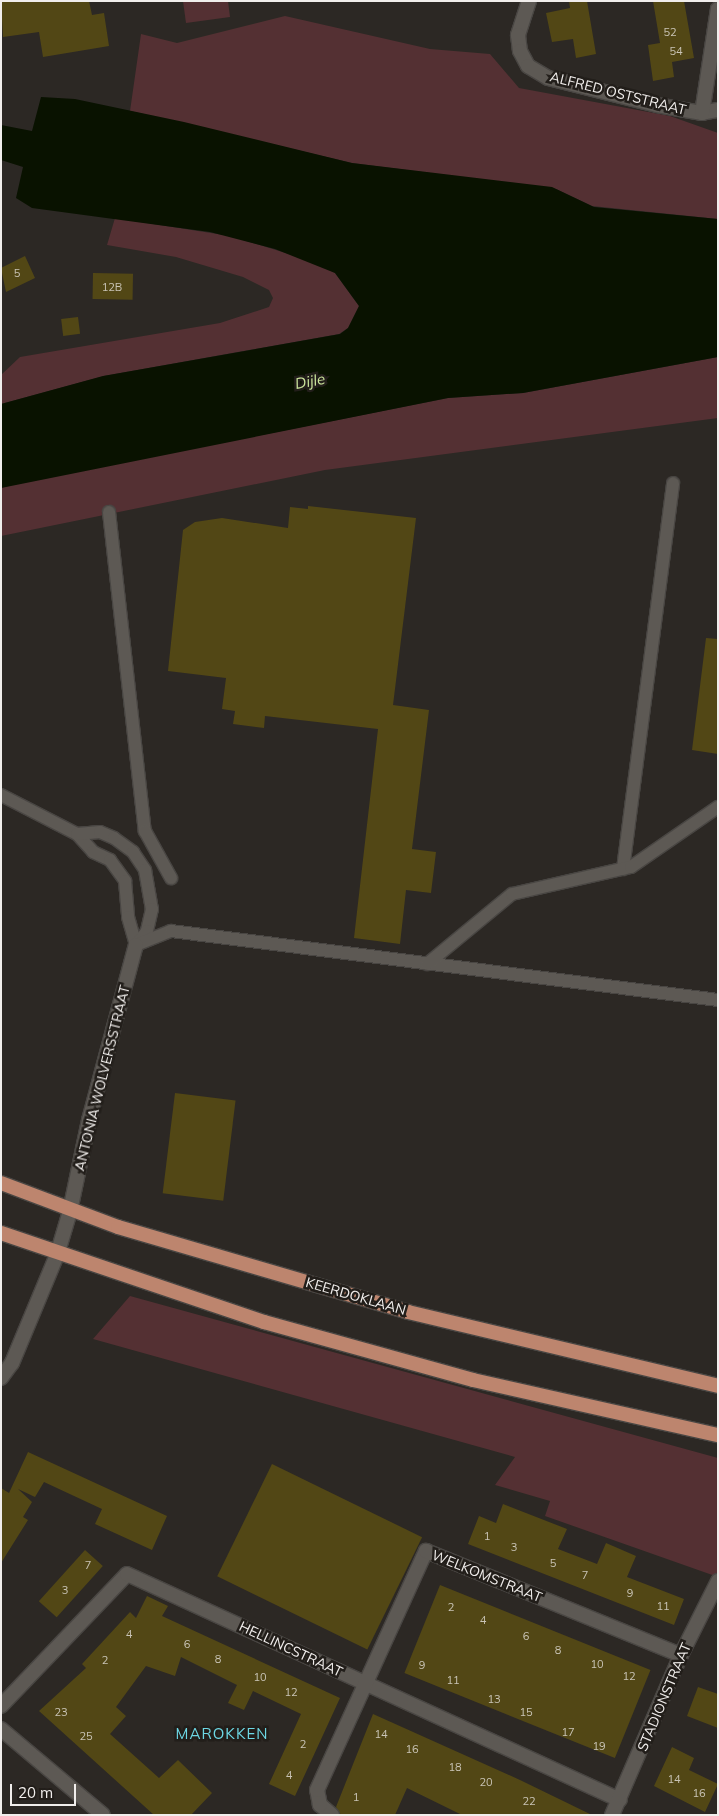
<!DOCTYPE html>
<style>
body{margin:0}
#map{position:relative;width:719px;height:1816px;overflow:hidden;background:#2c2824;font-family:Mulish,sans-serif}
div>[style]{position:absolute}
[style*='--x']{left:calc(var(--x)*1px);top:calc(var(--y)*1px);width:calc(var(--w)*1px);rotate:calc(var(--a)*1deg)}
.green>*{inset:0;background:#543033}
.water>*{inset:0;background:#091200}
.building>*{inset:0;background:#524715;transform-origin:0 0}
.roads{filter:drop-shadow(1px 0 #494643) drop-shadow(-1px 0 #494643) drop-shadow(0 1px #494643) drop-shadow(0 -1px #494643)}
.service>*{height:12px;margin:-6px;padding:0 6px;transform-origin:6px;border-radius:6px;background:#5d5954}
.minor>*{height:14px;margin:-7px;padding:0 7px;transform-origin:7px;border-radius:7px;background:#5d5954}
.tertiary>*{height:14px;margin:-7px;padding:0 7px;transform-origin:7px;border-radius:7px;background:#5d5954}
.primary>*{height:14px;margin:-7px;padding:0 7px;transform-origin:7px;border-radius:7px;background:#bd856e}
span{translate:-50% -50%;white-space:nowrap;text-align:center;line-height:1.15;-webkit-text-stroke:5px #221e1a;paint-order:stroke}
.number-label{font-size:11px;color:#c9c4b6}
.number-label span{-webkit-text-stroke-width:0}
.street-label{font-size:14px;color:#f1eeec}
.water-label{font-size:15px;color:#cbe49c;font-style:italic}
.neighbourhood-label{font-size:15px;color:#6dd8e5;letter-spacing:1px}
.frame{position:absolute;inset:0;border:2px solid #f1eeec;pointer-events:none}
.scale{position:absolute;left:10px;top:1784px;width:66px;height:22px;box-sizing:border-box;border:2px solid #f1eeec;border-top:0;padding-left:6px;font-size:15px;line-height:18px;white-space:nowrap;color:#f1eeec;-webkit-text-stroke:4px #221e1a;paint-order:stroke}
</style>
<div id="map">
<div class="green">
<div style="clip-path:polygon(183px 1px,228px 1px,230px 17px,186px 23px)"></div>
<div style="clip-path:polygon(285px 16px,430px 49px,490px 54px,519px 88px,670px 116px,718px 133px,718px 219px,592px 206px,556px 189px,352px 163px,130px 111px,141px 34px,177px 43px)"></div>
<div style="clip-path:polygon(115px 218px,230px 236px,315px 262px,335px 273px,359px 306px,348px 328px,339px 334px,104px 376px,1px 404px,1px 375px,20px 357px,220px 323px,269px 307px,273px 298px,269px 290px,243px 277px,176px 257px,107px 245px)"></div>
<div style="clip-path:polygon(718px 357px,718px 418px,325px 470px,1px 536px,1px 488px,19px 483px,448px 398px,523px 393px)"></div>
<div style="clip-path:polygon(130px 1296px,718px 1458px,718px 1577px,545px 1516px,550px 1501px,495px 1485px,515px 1457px,93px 1339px)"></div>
</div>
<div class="water">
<div style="clip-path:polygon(41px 97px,75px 99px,184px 122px,352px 163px,552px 187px,594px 207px,718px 219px,718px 357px,523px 393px,448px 398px,1px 488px,1px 404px,103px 376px,340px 334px,348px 328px,359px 306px,335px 273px,275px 249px,210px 232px,32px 208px,16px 198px,23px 167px,1px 160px,1px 125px,32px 131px)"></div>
</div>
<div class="building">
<div style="clip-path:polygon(1px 1px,89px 1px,92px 15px,104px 13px,109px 46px,43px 57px,39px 32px,3px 37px)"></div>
<div style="clip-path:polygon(569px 1px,587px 1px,596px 54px,576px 58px,573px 39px,552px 42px,546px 13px,570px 8px)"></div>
<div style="clip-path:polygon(653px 1px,684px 1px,694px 58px,672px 62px,674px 77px,653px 81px,648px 45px,660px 43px)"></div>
<div style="clip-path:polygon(25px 256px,35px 278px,6px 292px,1px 268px)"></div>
<div style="left:93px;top:273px;width:40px;height:26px;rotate:1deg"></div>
<div style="left:78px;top:317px;width:17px;height:17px;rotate:83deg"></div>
<div style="clip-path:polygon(308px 506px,416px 518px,393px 705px,429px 710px,412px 849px,436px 852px,431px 893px,406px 890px,400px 944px,354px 938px,378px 729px,265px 716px,264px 728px,233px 724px,235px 711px,222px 709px,226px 678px,168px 671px,183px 530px,195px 522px,222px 518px,288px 528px,290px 507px,308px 509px)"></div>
<div style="clip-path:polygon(706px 638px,718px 639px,718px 754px,692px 750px)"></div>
<div style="left:175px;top:1093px;width:61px;height:101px;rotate:7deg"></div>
<div style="clip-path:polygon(28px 1452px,167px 1516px,152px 1550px,95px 1524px,102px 1509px,44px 1482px,35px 1497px,18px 1489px,32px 1502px,23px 1517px,28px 1520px,1px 1563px,1px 1488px,9px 1493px)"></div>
<div style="left:272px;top:1464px;width:167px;height:125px;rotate:26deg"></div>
<div style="clip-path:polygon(503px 1504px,567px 1529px,558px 1549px,597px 1564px,606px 1543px,636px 1556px,627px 1577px,684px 1599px,674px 1625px,468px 1544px,479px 1516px,496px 1523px)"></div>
<div style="left:85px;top:1550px;width:24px;height:69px;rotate:42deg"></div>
<div style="left:440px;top:1585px;width:227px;height:95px;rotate:22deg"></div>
<div style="clip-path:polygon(147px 1596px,168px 1606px,162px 1616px,340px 1698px,295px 1796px,269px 1784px,301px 1714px,253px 1691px,244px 1710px,228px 1703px,237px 1685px,181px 1657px,175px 1676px,146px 1666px,116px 1707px,126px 1716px,110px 1734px,159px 1778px,178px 1760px,212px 1793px,191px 1815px,154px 1815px,39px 1711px,86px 1668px,82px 1664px,130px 1612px,136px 1618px)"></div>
<div style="clip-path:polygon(698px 1687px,718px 1694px,718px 1728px,687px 1716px)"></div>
<div style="clip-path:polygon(373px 1714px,520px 1780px,592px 1815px,462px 1815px,407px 1788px,395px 1815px,341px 1815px,336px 1807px)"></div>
<div style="clip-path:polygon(672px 1747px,694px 1758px,689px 1770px,718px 1784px,705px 1812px,654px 1786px)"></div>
</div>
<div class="roads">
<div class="service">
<div style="--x:109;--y:512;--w:321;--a:83.6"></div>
<div style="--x:145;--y:831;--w:54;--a:61"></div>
<div style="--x:1;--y:795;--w:85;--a:27.2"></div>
<div style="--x:77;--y:834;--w:24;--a:48"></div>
<div style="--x:93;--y:852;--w:19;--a:25"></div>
<div style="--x:110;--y:860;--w:26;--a:54"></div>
<div style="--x:125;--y:881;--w:36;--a:85"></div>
<div style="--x:128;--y:917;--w:29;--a:74"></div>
<div style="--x:77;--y:834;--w:23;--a:-5"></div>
<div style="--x:100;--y:832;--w:15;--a:23"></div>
<div style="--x:114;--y:838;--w:24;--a:36"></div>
<div style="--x:133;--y:852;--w:22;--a:56"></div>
<div style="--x:145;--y:870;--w:40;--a:80"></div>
<div style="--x:152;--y:909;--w:23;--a:103"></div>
<div style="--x:147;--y:931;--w:15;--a:127"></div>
<div style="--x:623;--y:869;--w:389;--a:-82.6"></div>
<div style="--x:136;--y:945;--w:38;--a:-22"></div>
<div style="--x:171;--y:931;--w:551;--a:7.19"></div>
<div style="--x:427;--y:964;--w:110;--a:-39.5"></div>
<div style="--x:512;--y:894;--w:122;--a:-12.8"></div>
<div style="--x:631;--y:867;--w:106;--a:-34.6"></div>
</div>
<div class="minor">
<div style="--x:529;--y:1;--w:36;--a:108"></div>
<div style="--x:518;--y:35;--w:16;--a:83"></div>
<div style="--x:520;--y:51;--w:17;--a:62"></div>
<div style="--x:528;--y:66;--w:23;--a:31"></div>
<div style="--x:548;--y:78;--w:112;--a:13.9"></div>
<div style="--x:657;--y:105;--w:46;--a:10.1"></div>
<div style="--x:702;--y:113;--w:16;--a:-11"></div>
<div style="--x:702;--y:113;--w:105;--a:-81.3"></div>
<div style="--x:70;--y:1211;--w:93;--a:-78.2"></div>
<div style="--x:89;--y:1120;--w:181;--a:-75"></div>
<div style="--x:1;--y:1706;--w:182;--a:-46.3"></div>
<div style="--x:127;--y:1574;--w:542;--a:24.63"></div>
<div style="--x:1;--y:1729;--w:133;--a:40.1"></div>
<div style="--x:332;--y:1815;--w:16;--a:-140"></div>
<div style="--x:320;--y:1805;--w:15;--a:-101"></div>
<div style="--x:317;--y:1790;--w:263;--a:-65.5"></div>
<div style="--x:426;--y:1551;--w:275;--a:22.2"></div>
<div style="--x:612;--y:1815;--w:174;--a:-66.7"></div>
<div style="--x:681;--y:1655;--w:83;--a:-63.4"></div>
</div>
<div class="tertiary">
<div style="--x:1;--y:1378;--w:19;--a:-54"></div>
<div style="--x:12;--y:1363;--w:117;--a:-67.4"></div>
<div style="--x:57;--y:1255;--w:46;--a:-73.5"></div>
</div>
<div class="primary">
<div style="--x:1;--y:1183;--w:125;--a:20.6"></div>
<div style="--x:118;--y:1227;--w:302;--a:16.3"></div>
<div style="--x:408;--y:1312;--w:319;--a:13.4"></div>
<div style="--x:1;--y:1233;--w:278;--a:18.7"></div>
<div style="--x:264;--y:1322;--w:217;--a:15.5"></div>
<div style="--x:473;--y:1380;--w:251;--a:12.7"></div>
</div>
</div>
<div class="number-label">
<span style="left:670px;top:32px">52</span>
<span style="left:676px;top:51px">54</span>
<span style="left:17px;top:273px">5</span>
<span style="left:112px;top:287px">12B</span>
<span style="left:487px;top:1536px">1</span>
<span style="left:514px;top:1547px">3</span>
<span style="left:553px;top:1563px">5</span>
<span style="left:88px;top:1565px">7</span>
<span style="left:585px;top:1575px">7</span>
<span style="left:65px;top:1590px">3</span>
<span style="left:630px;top:1593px">9</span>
<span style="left:663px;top:1606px">11</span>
<span style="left:451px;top:1607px">2</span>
<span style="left:483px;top:1620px">4</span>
<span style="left:129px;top:1634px">4</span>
<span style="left:526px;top:1636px">6</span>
<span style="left:187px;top:1644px">6</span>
<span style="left:558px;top:1650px">8</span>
<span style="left:218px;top:1659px">8</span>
<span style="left:105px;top:1660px">2</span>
<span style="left:597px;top:1664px">10</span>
<span style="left:422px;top:1665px">9</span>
<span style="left:629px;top:1676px">12</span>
<span style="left:260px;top:1677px">10</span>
<span style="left:453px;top:1680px">11</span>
<span style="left:291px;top:1692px">12</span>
<span style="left:494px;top:1699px">13</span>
<span style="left:61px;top:1712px">23</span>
<span style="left:526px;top:1712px">15</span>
<span style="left:568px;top:1732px">17</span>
<span style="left:381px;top:1734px">14</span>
<span style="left:86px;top:1736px">25</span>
<span style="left:303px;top:1744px">2</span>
<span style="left:599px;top:1746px">19</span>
<span style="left:412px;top:1749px">16</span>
<span style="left:455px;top:1767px">18</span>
<span style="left:289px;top:1775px">4</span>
<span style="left:674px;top:1779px">14</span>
<span style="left:486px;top:1782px">20</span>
<span style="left:699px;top:1793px">16</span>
<span style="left:356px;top:1797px">1</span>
<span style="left:529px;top:1801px">22</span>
</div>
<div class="street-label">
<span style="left:618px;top:93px;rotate:14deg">ALFRED OSTSTRAAT</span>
<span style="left:102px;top:1078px;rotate:-76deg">ANTONIA WOLVERSSTRAAT</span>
<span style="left:356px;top:1296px;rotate:16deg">KEERDOKLAAN</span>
<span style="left:487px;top:1576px;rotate:22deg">WELKOMSTRAAT</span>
<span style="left:291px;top:1649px;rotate:25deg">HELLINCSTRAAT</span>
<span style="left:664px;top:1697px;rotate:-67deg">STADIONSTRAAT</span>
</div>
<div class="water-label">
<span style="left:310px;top:381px;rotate:-10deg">Dijle</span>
</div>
<div class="neighbourhood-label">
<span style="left:222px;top:1734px">MAROKKEN</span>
</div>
<div class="frame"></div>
<div class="scale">20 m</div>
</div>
